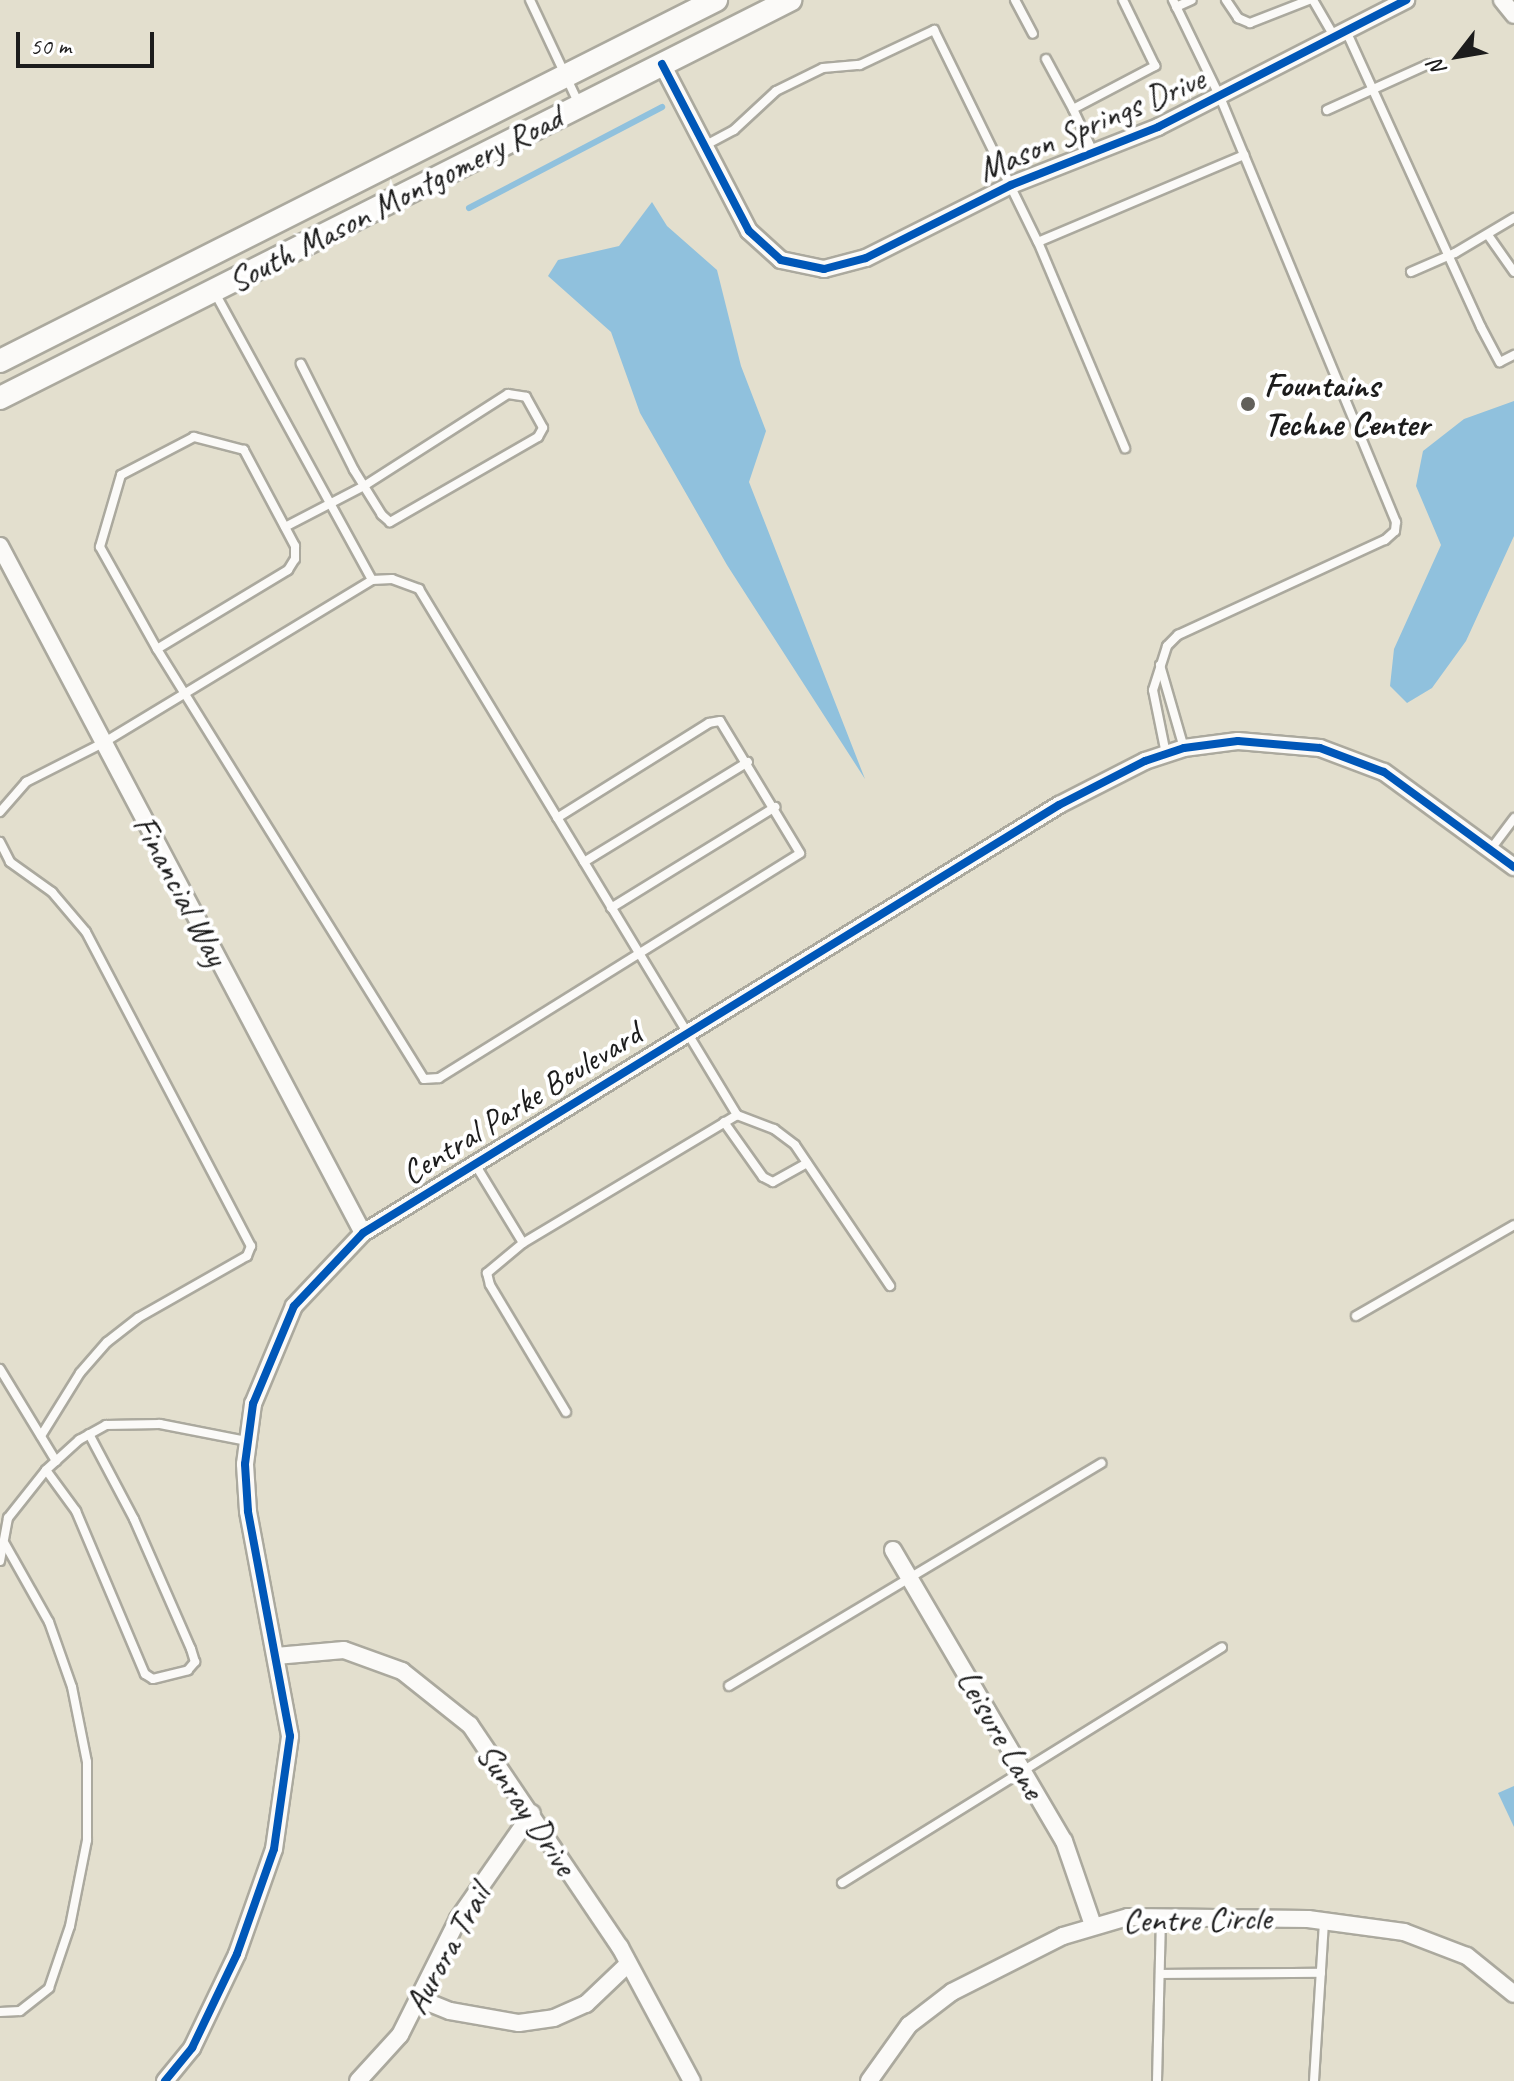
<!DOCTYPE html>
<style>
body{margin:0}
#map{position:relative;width:1514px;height:2081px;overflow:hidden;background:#e3dfce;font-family:Caveat,sans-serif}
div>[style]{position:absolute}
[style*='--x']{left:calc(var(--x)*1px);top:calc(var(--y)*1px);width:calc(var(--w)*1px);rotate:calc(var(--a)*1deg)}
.water>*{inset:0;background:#90c1dd}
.stream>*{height:6px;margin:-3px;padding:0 3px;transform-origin:3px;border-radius:3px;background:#90c1dd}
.roads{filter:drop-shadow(2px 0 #aba99e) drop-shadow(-2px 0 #aba99e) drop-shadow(0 2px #aba99e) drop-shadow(0 -2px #aba99e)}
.service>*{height:8px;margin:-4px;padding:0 4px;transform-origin:4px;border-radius:4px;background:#fbfaf8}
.minor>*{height:16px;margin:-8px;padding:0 8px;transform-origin:8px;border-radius:8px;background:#fbfaf8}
.secondary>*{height:22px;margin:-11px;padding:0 11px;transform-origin:11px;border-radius:11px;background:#fbfaf8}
.cycleway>*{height:8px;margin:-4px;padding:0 4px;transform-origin:4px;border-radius:4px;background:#0057b8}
.dots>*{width:22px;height:22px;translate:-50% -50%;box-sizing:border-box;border:4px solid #fff;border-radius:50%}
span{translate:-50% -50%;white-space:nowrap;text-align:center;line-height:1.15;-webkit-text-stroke:8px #fff;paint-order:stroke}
.street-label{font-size:34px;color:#1c1c1c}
.poi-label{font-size:34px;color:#1c1c1c;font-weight:700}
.left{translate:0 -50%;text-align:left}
.north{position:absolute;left:1418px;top:16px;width:80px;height:80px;-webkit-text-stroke:6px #fff;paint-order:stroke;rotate:239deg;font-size:22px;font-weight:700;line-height:32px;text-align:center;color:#1c1c1c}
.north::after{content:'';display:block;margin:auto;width:28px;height:36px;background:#1c1c1c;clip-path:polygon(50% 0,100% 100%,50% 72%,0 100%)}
.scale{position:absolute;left:16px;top:32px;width:138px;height:36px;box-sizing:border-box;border:4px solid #1c1c1c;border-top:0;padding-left:10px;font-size:24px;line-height:28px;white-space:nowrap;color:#1c1c1c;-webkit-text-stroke:6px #fff;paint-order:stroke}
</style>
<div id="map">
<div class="water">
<div style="clip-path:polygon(652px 202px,667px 226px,717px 270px,741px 366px,766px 431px,749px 482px,865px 779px,727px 565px,640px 413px,611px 332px,548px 276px,558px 260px,619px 246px)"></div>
<div style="clip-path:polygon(1514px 401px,1514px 536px,1466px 641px,1432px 688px,1407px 703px,1390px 686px,1394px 649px,1441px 545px,1416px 486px,1423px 451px,1464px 419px)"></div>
<div style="clip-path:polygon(1514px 1786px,1514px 1827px,1498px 1793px)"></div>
</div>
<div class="stream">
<div style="--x:469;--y:208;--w:218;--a:-27.6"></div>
</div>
<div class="roads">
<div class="service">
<div style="--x:530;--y:0;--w:115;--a:64.8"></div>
<div style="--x:1015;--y:0;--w:38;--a:62"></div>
<div style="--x:1226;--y:0;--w:22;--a:56"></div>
<div style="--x:1238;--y:18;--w:13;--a:23"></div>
<div style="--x:1250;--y:23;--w:63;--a:-21.3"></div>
<div style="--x:1313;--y:0;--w:44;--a:59.9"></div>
<div style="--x:1176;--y:7;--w:17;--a:-24"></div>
<div style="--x:1347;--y:33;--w:323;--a:65.5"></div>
<div style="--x:1481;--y:327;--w:40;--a:62"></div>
<div style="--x:1500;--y:362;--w:16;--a:-27"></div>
<div style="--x:1046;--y:59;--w:57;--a:61.6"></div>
<div style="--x:1327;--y:110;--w:112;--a:-24.3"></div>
<div style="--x:704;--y:146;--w:34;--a:-28"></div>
<div style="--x:734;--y:130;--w:57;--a:-42.9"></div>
<div style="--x:776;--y:91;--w:52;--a:-26.1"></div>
<div style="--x:823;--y:68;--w:37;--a:-5"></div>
<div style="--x:860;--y:65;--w:82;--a:-25.3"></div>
<div style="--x:934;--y:30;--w:236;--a:63.9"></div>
<div style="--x:1038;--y:242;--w:224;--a:-22.9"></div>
<div style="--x:1093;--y:152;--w:47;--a:-114.9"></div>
<div style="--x:1073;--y:109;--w:93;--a:-27.7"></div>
<div style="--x:1155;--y:66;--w:73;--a:-115.9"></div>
<div style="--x:1488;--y:235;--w:45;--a:54.9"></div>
<div style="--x:1038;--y:242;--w:224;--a:67.1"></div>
<div style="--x:1411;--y:272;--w:48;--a:-23.4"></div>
<div style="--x:1455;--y:253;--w:69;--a:-30.7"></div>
<div style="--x:215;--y:293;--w:327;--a:61.3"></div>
<div style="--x:285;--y:527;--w:89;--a:-27.4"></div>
<div style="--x:364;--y:486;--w:171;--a:-32.6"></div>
<div style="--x:508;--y:394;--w:18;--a:9"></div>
<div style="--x:526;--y:397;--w:35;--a:61"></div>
<div style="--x:543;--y:428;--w:10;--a:119"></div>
<div style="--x:538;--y:437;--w:171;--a:150.1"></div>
<div style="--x:390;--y:522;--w:11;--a:-139"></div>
<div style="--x:382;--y:515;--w:34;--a:-122"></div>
<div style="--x:364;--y:486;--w:19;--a:-122"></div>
<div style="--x:354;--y:470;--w:119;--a:-116.6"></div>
<div style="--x:157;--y:649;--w:153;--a:-31.1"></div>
<div style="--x:288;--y:570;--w:13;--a:-58"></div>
<div style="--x:295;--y:559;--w:13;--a:-90"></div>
<div style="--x:295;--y:546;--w:109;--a:-118"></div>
<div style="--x:244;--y:450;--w:52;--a:-165.4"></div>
<div style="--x:194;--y:437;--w:82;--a:152.5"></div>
<div style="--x:121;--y:475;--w:75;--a:106.3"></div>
<div style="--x:100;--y:547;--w:117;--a:60.8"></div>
<div style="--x:157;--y:649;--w:506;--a:58.16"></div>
<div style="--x:424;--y:1079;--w:15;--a:-4"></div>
<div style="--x:439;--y:1078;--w:425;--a:-31.9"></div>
<div style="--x:800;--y:853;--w:154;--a:-121.2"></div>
<div style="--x:720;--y:721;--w:11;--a:170"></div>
<div style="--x:709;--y:723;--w:179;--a:148"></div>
<div style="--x:1160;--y:665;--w:86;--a:73.9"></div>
<div style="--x:1166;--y:754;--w:65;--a:-101.5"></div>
<div style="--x:1153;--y:690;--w:46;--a:-72.3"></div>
<div style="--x:1167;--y:646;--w:16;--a:-45"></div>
<div style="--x:1178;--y:635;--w:228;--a:-24.7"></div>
<div style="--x:1385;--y:540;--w:13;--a:-42"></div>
<div style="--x:1395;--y:531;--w:9;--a:-84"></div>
<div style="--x:1396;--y:522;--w:460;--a:-112.5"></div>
<div style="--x:1220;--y:97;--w:108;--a:-115.9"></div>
<div style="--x:0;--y:812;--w:40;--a:-49"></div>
<div style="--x:26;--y:782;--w:86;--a:-26.9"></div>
<div style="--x:103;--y:743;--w:315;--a:-31.2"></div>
<div style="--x:372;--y:580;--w:20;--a:-3"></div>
<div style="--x:392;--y:579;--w:29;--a:20"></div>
<div style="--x:419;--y:589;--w:615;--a:58.84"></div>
<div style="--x:737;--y:1115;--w:249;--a:149.1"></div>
<div style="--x:523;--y:1243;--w:92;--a:-121.3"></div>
<div style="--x:0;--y:842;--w:22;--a:63"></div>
<div style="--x:10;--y:862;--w:52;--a:35.5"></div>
<div style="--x:52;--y:892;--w:52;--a:49.6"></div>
<div style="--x:86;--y:932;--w:355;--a:62.3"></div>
<div style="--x:251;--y:1246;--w:11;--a:112"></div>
<div style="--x:247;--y:1256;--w:125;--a:150.4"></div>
<div style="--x:138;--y:1318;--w:39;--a:142"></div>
<div style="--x:107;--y:1342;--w:41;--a:131.1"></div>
<div style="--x:80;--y:1373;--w:74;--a:121.8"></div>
<div style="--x:1491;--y:849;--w:39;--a:-53"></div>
<div style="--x:584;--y:862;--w:192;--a:-31.4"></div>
<div style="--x:611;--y:908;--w:193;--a:-31.6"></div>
<div style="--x:737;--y:1115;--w:40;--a:21"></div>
<div style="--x:774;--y:1129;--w:26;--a:37"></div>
<div style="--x:795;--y:1145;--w:170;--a:56"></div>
<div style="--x:724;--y:1122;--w:67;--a:54.7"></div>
<div style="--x:763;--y:1177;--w:11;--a:27"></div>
<div style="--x:773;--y:1182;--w:39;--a:-29"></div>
<div style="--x:523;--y:1243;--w:47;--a:140.2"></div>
<div style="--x:487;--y:1273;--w:12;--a:76"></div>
<div style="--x:490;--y:1285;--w:148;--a:59.1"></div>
<div style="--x:1356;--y:1316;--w:182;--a:-29.9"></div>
<div style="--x:0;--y:1369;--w:108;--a:58.7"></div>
<div style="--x:46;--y:1470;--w:51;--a:53.8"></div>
<div style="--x:76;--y:1511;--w:177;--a:67.1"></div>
<div style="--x:145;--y:1674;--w:9;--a:32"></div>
<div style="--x:153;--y:1679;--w:36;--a:-14"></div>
<div style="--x:188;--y:1670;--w:11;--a:-49"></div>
<div style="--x:195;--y:1662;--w:14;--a:-107"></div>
<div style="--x:191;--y:1649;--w:142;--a:-113.7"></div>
<div style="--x:134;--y:1519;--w:96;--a:-117.9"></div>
<div style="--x:0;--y:1561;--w:44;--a:-79.5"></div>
<div style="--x:8;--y:1518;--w:61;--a:-51.6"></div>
<div style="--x:46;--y:1470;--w:45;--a:-42.3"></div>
<div style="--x:79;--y:1440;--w:31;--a:-29"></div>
<div style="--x:106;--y:1425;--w:54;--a:-1.1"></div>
<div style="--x:160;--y:1424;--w:89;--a:11.1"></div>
<div style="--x:729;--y:1686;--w:434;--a:-30.9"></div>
<div style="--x:842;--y:1883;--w:447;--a:-31.8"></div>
<div style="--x:1160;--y:1974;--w:161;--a:-0.4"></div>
<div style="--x:0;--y:2012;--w:20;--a:-3"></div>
<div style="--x:20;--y:2011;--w:37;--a:-38"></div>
<div style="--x:49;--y:1988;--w:65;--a:-71.3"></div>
<div style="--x:70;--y:1926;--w:88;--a:-78.8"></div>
<div style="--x:87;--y:1840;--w:78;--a:-90"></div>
<div style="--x:87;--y:1762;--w:76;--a:-101.3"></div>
<div style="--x:72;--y:1687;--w:69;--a:-109.5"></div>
<div style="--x:49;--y:1622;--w:90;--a:-119.4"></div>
<div style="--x:1157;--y:2081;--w:165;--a:-88.6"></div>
<div style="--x:1314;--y:2081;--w:161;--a:-86.4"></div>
</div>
<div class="minor">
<div style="--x:1502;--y:0;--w:19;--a:51"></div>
<div style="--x:662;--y:64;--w:188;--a:62.5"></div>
<div style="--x:749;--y:231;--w:43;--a:42.2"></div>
<div style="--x:781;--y:260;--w:44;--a:11.8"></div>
<div style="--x:824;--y:269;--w:43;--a:-14.7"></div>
<div style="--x:866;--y:258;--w:162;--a:-26.7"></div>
<div style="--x:1011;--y:185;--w:158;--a:-21.5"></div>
<div style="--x:1158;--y:127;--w:279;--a:-27.1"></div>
<div style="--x:0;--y:546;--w:777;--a:62.15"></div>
<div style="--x:893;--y:1550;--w:338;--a:59.6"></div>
<div style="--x:1064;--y:1841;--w:89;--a:71"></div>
<div style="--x:276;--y:1656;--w:68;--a:-5"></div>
<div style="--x:344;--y:1650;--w:62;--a:19.9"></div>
<div style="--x:402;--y:1671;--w:87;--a:38.5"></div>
<div style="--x:470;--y:1725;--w:268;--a:56"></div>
<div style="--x:620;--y:1947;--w:152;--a:61.8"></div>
<div style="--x:420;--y:1999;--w:32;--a:22"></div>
<div style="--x:450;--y:2011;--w:70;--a:9.9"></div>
<div style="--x:519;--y:2023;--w:35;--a:-8"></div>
<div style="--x:554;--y:2018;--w:35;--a:-24"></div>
<div style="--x:586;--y:2004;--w:58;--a:-43.6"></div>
<div style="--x:165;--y:2081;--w:43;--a:-50.7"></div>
<div style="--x:192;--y:2048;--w:104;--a:-64.4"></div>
<div style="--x:237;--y:1954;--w:111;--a:-70.6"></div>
<div style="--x:274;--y:1849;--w:114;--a:-81.9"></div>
<div style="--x:290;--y:1736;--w:229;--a:-100.6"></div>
<div style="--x:248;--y:1511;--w:47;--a:-93.7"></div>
<div style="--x:245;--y:1464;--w:61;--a:-82.4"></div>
<div style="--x:253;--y:1404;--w:106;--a:-67.3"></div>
<div style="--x:294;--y:1306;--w:100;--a:-46.6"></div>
<div style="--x:363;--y:1233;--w:817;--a:-31.59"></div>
<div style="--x:1059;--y:805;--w:97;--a:-27.1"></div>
<div style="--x:1145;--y:761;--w:41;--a:-18.4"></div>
<div style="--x:1184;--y:748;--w:54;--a:-7.4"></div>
<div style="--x:1238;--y:741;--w:82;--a:4.9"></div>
<div style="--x:1320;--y:748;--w:68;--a:20.6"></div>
<div style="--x:1384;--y:772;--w:161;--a:36.2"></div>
<div style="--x:358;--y:2081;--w:62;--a:-47.6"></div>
<div style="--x:400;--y:2035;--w:130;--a:-63.4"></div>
<div style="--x:458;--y:1919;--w:129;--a:-55.1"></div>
<div style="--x:869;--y:2081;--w:69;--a:-54.5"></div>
<div style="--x:909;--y:2025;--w:54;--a:-37.5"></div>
<div style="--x:952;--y:1992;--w:124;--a:-26.8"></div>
<div style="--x:1063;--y:1936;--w:68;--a:-16.3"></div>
<div style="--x:1128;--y:1917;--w:180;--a:0.6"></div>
<div style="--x:1308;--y:1919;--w:97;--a:7.7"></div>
<div style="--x:1404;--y:1932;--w:67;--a:20.9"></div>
<div style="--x:1467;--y:1956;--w:60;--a:39"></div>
</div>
<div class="secondary">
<div style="--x:0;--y:361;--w:802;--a:-26.76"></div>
<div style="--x:0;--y:398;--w:885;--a:-26.74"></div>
</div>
</div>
<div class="cycleway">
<div style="--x:662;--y:64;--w:188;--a:62.5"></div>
<div style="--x:749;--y:231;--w:43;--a:42.2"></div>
<div style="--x:781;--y:260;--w:44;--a:11.8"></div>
<div style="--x:824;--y:269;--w:43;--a:-14.7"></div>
<div style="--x:866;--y:258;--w:162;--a:-26.7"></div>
<div style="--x:1011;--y:185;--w:158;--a:-21.5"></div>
<div style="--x:1158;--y:127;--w:279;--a:-27.1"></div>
<div style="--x:165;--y:2081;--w:43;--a:-50.7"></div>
<div style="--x:192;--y:2048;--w:104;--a:-64.4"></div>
<div style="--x:237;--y:1954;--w:111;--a:-70.6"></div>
<div style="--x:274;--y:1849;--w:114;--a:-81.9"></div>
<div style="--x:290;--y:1736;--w:229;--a:-100.6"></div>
<div style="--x:248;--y:1511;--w:47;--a:-93.7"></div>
<div style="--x:245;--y:1464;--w:61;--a:-82.4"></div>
<div style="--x:253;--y:1404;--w:106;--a:-67.3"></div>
<div style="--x:294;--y:1306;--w:100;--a:-46.6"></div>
<div style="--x:363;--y:1233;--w:817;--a:-31.59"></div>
<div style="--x:1059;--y:805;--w:97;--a:-27.1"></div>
<div style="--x:1145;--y:761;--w:41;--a:-18.4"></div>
<div style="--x:1184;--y:748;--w:54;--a:-7.4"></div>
<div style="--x:1238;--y:741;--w:82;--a:4.9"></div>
<div style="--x:1320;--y:748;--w:68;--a:20.6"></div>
<div style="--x:1384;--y:772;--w:161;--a:36.2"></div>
</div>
<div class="dots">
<div style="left:1248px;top:404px;background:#62605a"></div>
</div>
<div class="street-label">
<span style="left:1091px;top:124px;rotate:-23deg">Mason Springs Drive</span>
<span style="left:395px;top:199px;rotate:-27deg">South Mason Montgomery Road</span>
<span style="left:181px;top:890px;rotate:62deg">Financial Way</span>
<span style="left:521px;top:1103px;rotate:-32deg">Central Parke Boulevard</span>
<span style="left:1001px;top:1734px;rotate:60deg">Leisure Lane</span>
<span style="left:527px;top:1809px;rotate:56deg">Sunray Drive</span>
<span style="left:1197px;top:1919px;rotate:-1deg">Centre Circle</span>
<span style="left:447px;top:1949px;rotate:-61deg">Aurora Trail</span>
</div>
<div class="poi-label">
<span class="left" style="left:1264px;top:404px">Fountains<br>Techne Center</span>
</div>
<div class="north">N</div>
<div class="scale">50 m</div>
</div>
